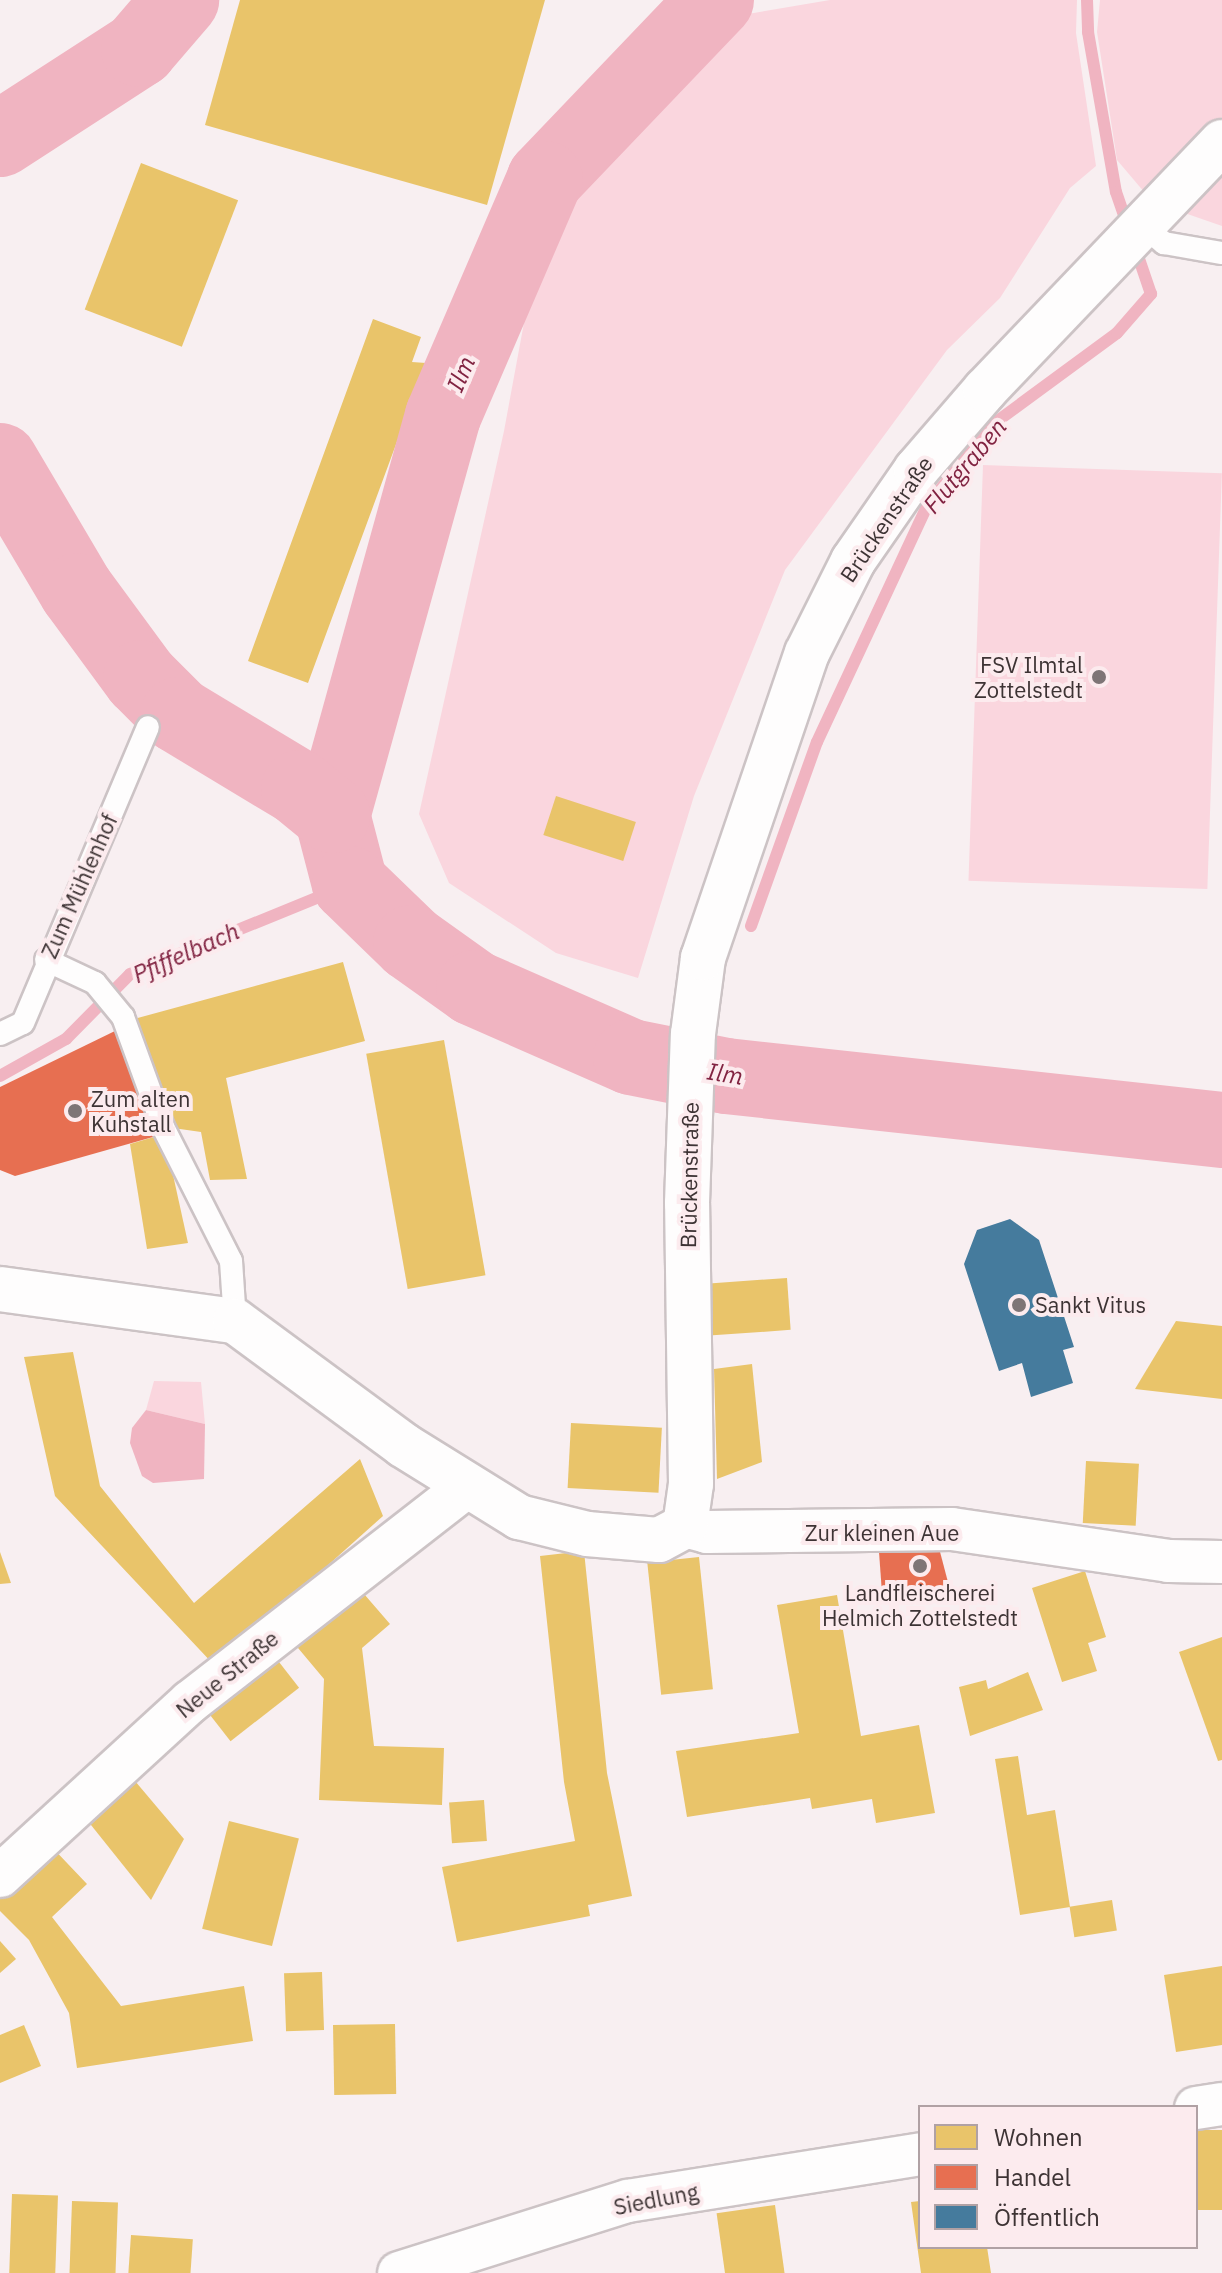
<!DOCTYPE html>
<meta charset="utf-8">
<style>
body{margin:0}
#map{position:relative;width:1222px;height:2273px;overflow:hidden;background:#f8eff1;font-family:"IBM Plex Sans",sans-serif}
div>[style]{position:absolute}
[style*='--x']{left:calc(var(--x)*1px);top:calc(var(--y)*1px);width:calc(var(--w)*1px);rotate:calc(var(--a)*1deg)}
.green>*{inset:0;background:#fad6de;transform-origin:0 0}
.water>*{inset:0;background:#f0b4c1}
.homes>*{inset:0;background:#e9c46a;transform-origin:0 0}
.shops>*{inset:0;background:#e76f51}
.public>*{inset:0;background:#457b9d}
.stream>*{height:12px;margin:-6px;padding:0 6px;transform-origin:6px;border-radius:6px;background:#f0b4c1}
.river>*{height:76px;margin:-38px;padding:0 38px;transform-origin:38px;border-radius:38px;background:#f0b4c1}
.roads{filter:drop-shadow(2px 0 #ccc3c5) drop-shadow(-2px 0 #ccc3c5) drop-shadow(0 2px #ccc3c5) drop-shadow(0 -2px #ccc3c5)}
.service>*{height:22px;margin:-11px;padding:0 11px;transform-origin:11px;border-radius:11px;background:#fefdfd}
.minor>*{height:42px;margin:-21px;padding:0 21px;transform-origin:21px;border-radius:21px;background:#fefdfd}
.tertiary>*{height:44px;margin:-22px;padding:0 22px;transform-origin:22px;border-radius:22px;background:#fefdfd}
.dots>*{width:22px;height:22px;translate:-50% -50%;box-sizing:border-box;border:4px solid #fcebee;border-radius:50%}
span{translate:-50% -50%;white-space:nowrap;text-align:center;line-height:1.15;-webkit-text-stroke:8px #fcebee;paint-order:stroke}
.street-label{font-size:22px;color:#3d3334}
.poi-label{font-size:22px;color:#3d3334}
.right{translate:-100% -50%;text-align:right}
.left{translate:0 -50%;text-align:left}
.water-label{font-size:24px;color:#812341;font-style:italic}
.legend{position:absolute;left:918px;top:2105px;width:280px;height:144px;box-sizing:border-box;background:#fcebee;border:2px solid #b0a1a4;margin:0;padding:10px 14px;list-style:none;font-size:24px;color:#3d3334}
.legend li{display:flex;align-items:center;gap:16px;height:40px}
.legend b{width:40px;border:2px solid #b0a1a4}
</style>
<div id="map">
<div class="green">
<div style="clip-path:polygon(830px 0,1077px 0,1076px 33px,1096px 166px,1070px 188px,1000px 298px,947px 350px,785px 570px,694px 796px,638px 978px,556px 953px,449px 883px,419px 814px,504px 431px,550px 182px,695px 23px)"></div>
<div style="clip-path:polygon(1100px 0,1222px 0,1222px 117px,1145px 193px,1117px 160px,1097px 32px)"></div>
<div style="clip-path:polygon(1222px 167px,1222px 226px,1173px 209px)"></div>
<div style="left:983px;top:465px;width:239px;height:416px;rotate:2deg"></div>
<div style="clip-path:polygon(154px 1381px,201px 1382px,205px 1424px,146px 1410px)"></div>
</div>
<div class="water">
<div style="clip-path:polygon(146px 1410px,205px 1424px,204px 1479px,153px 1483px,142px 1476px,130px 1443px,132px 1428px)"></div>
</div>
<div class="homes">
<div style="clip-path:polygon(240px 0,545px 0,487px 205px,205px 125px)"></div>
<div style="left:141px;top:163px;width:104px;height:157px;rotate:21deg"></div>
<div style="clip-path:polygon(373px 319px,421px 337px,412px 362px,426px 363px,308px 683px,248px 661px)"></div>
<div style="left:556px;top:796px;width:84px;height:41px;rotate:18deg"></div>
<div style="clip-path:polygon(343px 962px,365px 1041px,226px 1078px,247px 1179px,210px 1180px,201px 1132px,166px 1127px,134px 1019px)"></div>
<div style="left:444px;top:1040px;width:239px;height:79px;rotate:80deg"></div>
<div style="clip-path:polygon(164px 1134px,188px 1243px,147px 1249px,130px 1144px)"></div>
<div style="left:787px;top:1278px;width:52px;height:78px;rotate:86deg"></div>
<div style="clip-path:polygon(1176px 1321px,1222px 1326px,1222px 1399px,1135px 1389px)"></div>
<div style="clip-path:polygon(73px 1352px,100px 1486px,194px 1603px,360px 1459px,383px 1516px,215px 1666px,55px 1496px,24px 1357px)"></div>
<div style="clip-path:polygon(752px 1364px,762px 1462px,717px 1479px,714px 1369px)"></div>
<div style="left:571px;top:1423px;width:91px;height:65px;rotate:3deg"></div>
<div style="left:1086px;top:1461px;width:53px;height:62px;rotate:3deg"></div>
<div style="clip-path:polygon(584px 1551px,607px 1773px,632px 1896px,588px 1905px,590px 1916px,457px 1942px,442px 1867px,575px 1841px,564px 1782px,540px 1556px)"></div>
<div style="clip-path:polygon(0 1552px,11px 1583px,0 1584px)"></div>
<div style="left:699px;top:1557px;width:133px;height:52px;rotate:84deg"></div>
<div style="clip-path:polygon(1085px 1571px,1106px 1637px,1088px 1643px,1097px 1671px,1062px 1682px,1032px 1588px)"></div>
<div style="clip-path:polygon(358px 1587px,390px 1624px,362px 1648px,374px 1746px,444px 1748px,442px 1805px,319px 1800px,324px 1679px,293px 1642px)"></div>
<div style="clip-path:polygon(837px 1595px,861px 1736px,919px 1725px,935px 1813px,876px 1823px,872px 1799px,812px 1809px,810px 1798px,687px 1817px,676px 1751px,799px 1733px,777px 1605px)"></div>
<div style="clip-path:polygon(1222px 1637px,1222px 1760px,1218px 1761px,1179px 1652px)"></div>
<div style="left:272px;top:1653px;width:44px;height:87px;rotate:52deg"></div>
<div style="clip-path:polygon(1028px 1672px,1043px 1710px,970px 1736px,959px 1687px,986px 1680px,988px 1689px)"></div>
<div style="clip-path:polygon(1018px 1756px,1027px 1815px,1055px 1810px,1070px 1907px,1020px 1915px,995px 1759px)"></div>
<div style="clip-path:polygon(135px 1781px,184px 1839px,151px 1900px,87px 1820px)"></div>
<div style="left:484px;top:1800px;width:41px;height:35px;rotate:86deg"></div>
<div style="left:229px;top:1821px;width:72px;height:111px;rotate:14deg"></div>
<div style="clip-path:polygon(48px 1843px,87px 1884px,52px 1917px,121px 2006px,244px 1986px,253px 2041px,77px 2068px,69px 2013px,29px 1940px,0 1911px,0 1890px)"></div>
<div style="left:1112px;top:1900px;width:31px;height:43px;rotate:81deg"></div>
<div style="clip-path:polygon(0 1941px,16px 1959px,0 1973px)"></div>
<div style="clip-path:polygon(1222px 1966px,1222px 2045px,1176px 2052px,1164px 1975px)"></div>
<div style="left:322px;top:1972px;width:58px;height:38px;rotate:88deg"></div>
<div style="left:395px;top:2024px;width:70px;height:62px;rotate:89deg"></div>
<div style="clip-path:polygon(24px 2025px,41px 2066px,0 2083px,0 2035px)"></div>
<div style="left:1222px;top:2130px;width:80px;height:26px;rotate:90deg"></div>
<div style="left:12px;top:2194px;width:46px;height:79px;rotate:2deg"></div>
<div style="left:72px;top:2201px;width:46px;height:72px;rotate:2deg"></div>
<div style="clip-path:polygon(920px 2201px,920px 2247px,987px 2247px,991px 2273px,921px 2273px,911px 2202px)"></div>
<div style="left:775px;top:2205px;width:69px;height:59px;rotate:82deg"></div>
<div style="left:131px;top:2235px;width:62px;height:38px;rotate:4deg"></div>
</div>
<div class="shops">
<div style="clip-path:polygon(117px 1030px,160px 1135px,15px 1176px,0 1170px,0 1087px)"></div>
<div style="clip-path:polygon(939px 1548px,949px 1586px,882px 1593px,879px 1552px)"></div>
</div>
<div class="public">
<div style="clip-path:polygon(1010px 1219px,1039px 1240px,1074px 1347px,1063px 1350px,1073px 1383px,1031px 1397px,1022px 1363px,999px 1371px,964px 1264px,977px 1230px)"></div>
</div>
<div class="stream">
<div style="--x:1087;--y:0;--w:32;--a:88"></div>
<div style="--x:1088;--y:32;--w:162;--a:80.1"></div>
<div style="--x:1116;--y:192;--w:36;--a:71"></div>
<div style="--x:751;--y:926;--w:195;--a:-70.3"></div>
<div style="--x:817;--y:742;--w:263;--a:-65"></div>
<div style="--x:928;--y:504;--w:107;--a:-50.3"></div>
<div style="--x:996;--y:422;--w:150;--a:-36.3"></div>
<div style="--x:1117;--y:333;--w:52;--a:-48.9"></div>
<div style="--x:1151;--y:294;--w:50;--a:-108.8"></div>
<div style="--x:0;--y:1076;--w:76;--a:-29.3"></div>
<div style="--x:66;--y:1039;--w:91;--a:-45.4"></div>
<div style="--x:130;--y:974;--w:238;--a:-22.2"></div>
</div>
<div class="river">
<div style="--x:716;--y:0;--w:248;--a:133.7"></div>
<div style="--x:545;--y:179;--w:258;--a:113.3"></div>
<div style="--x:443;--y:416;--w:414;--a:105.5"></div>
<div style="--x:332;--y:815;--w:71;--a:75.4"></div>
<div style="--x:350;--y:884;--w:85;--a:44"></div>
<div style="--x:411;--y:943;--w:77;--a:35.5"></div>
<div style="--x:474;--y:988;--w:171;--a:23.7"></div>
<div style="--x:631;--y:1057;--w:97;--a:11.3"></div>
<div style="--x:726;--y:1076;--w:499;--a:6.2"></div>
<div style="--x:0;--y:139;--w:166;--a:-32.9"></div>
<div style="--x:139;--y:49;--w:65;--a:-49.4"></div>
<div style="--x:0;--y:461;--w:151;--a:59.4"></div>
<div style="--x:77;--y:591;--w:108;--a:53.7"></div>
<div style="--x:141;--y:678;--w:52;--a:45"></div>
<div style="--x:178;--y:715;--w:141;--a:31.1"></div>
<div style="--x:299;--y:788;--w:43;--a:39.3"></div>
</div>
<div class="roads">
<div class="service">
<div style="--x:1143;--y:225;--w:28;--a:41"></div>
<div style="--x:1164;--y:243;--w:59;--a:9.8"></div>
<div style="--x:46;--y:960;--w:54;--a:25.1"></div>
<div style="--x:95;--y:983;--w:44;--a:50.5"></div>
<div style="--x:123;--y:1017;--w:117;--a:70"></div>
<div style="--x:163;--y:1127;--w:150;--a:63.1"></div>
<div style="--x:231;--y:1261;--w:60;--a:86.2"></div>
<div style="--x:0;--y:1034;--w:25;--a:-26"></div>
<div style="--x:23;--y:1023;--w:321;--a:-67.1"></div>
</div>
<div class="minor">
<div style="--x:685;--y:1526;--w:23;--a:15"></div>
<div style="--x:707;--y:1532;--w:245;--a:-0.7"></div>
<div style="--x:952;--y:1529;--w:218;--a:8.4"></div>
<div style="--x:1168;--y:1561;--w:54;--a:1.1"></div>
<div style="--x:0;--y:1876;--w:258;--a:-42.5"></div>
<div style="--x:190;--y:1702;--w:350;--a:-37.9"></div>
<div style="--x:1196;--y:2108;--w:26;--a:-9"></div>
<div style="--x:399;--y:2273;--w:240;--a:-17.5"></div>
<div style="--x:628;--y:2201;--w:296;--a:-9.1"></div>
</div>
<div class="tertiary">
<div style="--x:0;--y:1289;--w:237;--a:7.8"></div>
<div style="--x:235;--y:1321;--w:209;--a:36.4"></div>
<div style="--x:403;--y:1445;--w:137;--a:31.8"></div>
<div style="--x:519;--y:1517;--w:70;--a:14"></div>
<div style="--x:587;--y:1534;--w:72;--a:4.8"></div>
<div style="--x:659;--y:1540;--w:30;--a:-28"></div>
<div style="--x:685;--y:1526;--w:42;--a:-81.9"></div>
<div style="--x:691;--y:1484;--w:281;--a:-90.8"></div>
<div style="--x:687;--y:1203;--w:169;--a:-88"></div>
<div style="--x:693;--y:1034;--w:77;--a:-82.5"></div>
<div style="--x:703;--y:958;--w:322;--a:-71.2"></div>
<div style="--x:807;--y:653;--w:103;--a:-63.4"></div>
<div style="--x:853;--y:561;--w:111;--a:-55.3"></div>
<div style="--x:916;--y:470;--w:106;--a:-49.2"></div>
<div style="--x:985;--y:390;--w:343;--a:-46.3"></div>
</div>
</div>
<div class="dots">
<div style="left:1099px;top:677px;background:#7e7576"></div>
<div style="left:75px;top:1111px;background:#7e7576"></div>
<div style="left:1019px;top:1305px;background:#7e7576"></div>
<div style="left:920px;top:1566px;background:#7e7576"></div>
</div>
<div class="street-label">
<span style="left:886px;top:519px;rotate:-56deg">Brückenstraße</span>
<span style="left:79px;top:886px;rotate:-66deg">Zum Mühlenhof</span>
<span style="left:689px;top:1175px;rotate:-89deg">Brückenstraße</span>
<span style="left:882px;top:1533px">Zur kleinen Aue</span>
<span style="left:227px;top:1674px;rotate:-39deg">Neue Straße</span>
<span style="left:656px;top:2199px;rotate:-11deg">Siedlung</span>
</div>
<div class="poi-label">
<span class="right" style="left:1083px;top:677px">FSV Ilmtal<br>Zottelstedt</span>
<span class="left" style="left:91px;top:1111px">Zum alten<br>Kuhstall</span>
<span class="left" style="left:1035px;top:1305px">Sankt Vitus</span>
<span style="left:920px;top:1605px">Landfleischerei<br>Helmich Zottelstedt</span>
</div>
<div class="water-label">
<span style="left:461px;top:374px;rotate:-67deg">Ilm</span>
<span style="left:965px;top:466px;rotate:-50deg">Flutgraben</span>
<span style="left:186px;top:953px;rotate:-24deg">Pfiffelbach</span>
<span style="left:725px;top:1074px;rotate:9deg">Ilm</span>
</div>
<ul class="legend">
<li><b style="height:22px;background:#e9c46a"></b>Wohnen</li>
<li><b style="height:22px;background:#e76f51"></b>Handel</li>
<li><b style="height:22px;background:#457b9d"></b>Öffentlich</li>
</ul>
</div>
